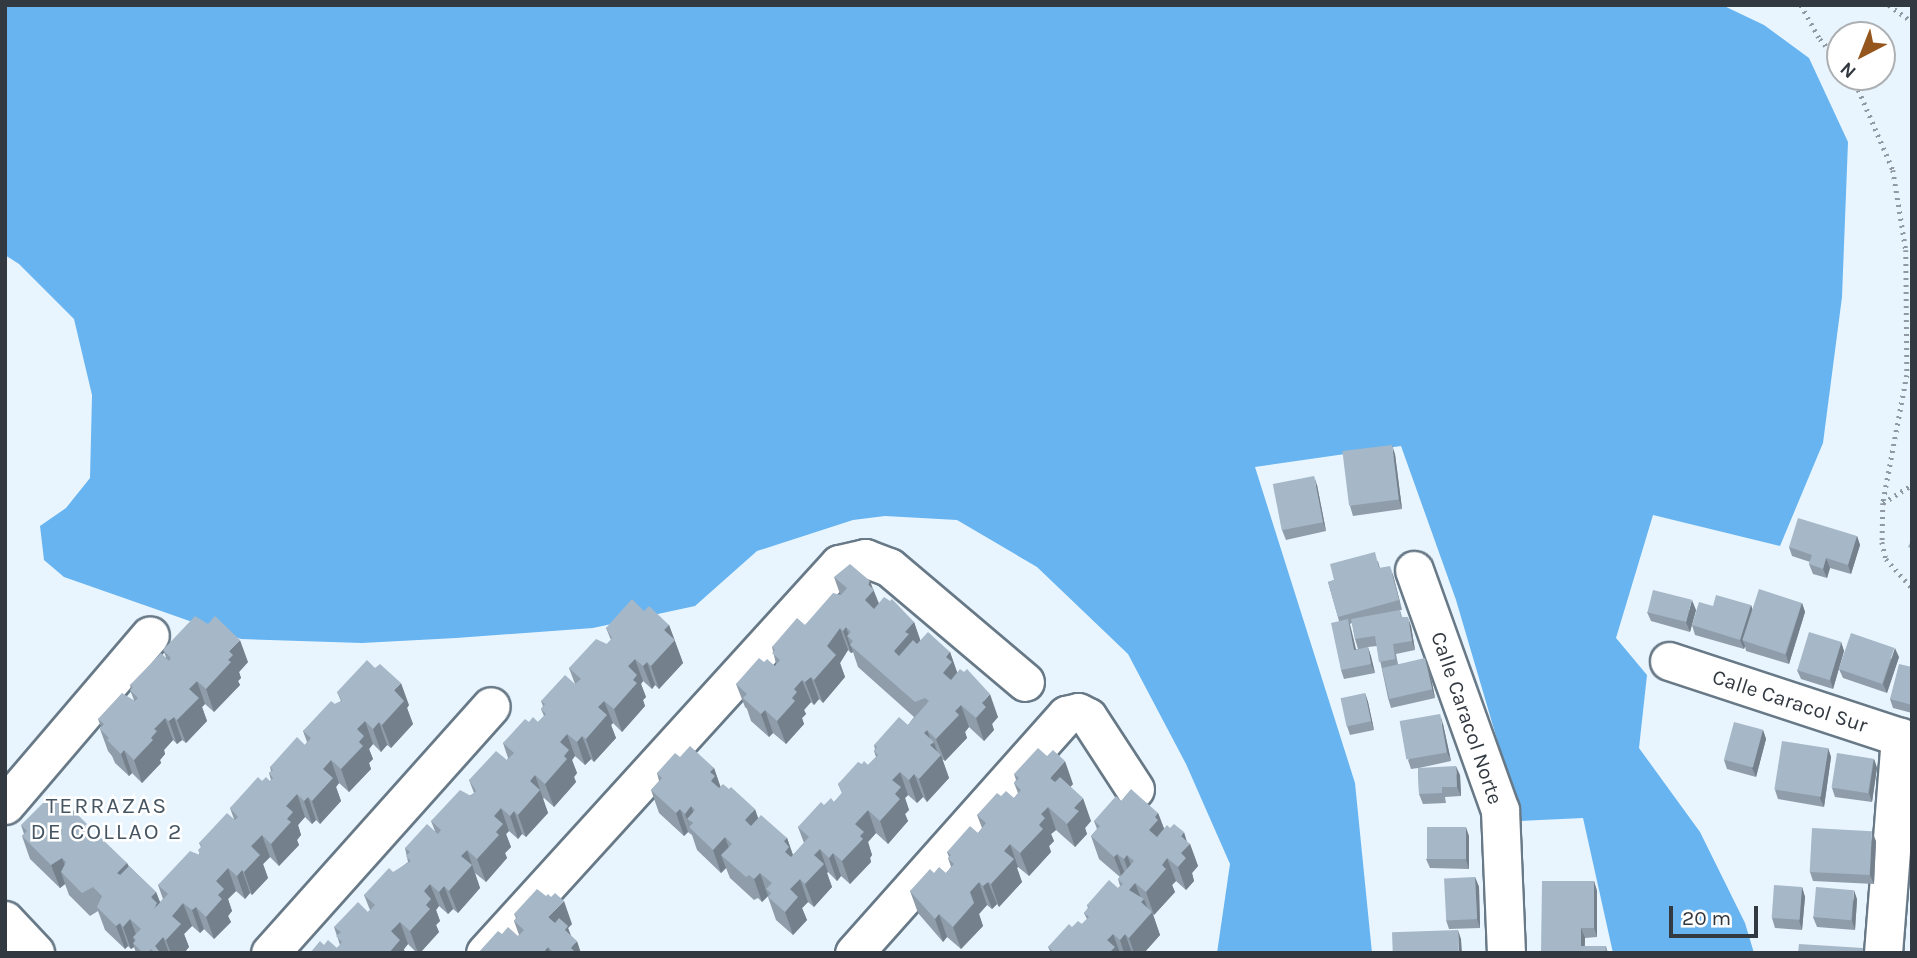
<!DOCTYPE html>
<style>
body{margin:0}
#map{position:relative;width:1917px;height:958px;overflow:hidden;background:#e9f5fe;font-family:Karla,sans-serif}
div>[style]{position:absolute}
[style*='--x']{left:calc(var(--x)*1px);top:calc(var(--y)*1px);width:calc(var(--w)*1px);rotate:calc(var(--a)*1deg)}
.forest>*{inset:0;background:#67b4f1}
.path>*{height:4.5px;margin-top:-2.25px;transform-origin:0;background:repeating-linear-gradient(90deg,#9099a2 0 2px,transparent 0 7px)}
.roads{filter:drop-shadow(2px 0 #687987) drop-shadow(-2px 0 #687987) drop-shadow(0 2px #687987) drop-shadow(0 -2px #687987)}
.minor>*{height:37px;margin:-18.5px;padding:0 18.5px;transform-origin:18.5px;border-radius:18.5px;background:#fff}
.major>*{height:38px;margin:-19px;padding:0 19px;transform-origin:19px;border-radius:19px;background:#fff}
.wall>*{inset:0;background:#8f9dab}
.shaded-wall>*{inset:0;background:#74808b}
.building>*{inset:0;background:#a6b7c7;transform-origin:0 0}
span{translate:-50% -50%;white-space:nowrap;text-align:center;line-height:1.15;-webkit-text-stroke:5px #fff;paint-order:stroke}
.street-label{font-size:21px;color:#323940}
.neighbourhood-label{font-size:23px;color:#455562;letter-spacing:2px}
.frame{position:absolute;inset:0;border:7px solid #323940;pointer-events:none}
.north{position:absolute;left:1826px;top:21px;width:70px;height:70px;box-sizing:border-box;background:#fff;border:2px solid #adb0b3;border-radius:50%;rotate:222deg;font-size:19px;font-weight:700;line-height:28px;text-align:center;color:#323940}
.north::after{content:'';display:block;margin:auto;width:24px;height:32px;background:#95561d;clip-path:polygon(50% 0,100% 100%,50% 72%,0 100%)}
.scale{position:absolute;left:1669px;top:906px;width:89px;height:32px;box-sizing:border-box;border:4px solid #323940;border-top:0;padding-left:9px;font-size:21px;line-height:24px;white-space:nowrap;color:#323940;-webkit-text-stroke:5px #fff;paint-order:stroke}
</style>
<div id="map">
<div class="forest">
<div style="clip-path:polygon(5px 5px,1722px 5px,1764px 25px,1809px 58px,1848px 142px,1842px 297px,1823px 443px,1780px 546px,1653px 515px,1616px 638px,1647px 675px,1639px 748px,1700px 832px,1745px 923px,1754px 953px,1613px 953px,1583px 818px,1521px 821px,1456px 600px,1401px 446px,1255px 467px,1355px 783px,1372px 953px,1217px 953px,1230px 864px,1186px 764px,1128px 654px,1037px 567px,957px 520px,885px 516px,853px 520px,757px 551px,695px 606px,593px 628px,456px 638px,362px 643px,241px 639px,64px 577px,44px 560px,40px 526px,66px 508px,90px 478px,92px 395px,74px 319px,19px 264px,5px 255px)"></div>
</div>
<div class="path">
<div style="--x:1801;--y:5;--w:39;--a:61"></div>
<div style="--x:1820;--y:39;--w:30;--a:49"></div>
<div style="--x:1889;--y:5;--w:29;--a:36"></div>
<div style="--x:1853;--y:77;--w:101;--a:66.7"></div>
<div style="--x:1893;--y:170;--w:81;--a:80.8"></div>
<div style="--x:1906;--y:250;--w:125;--a:89.5"></div>
<div style="--x:1907;--y:375;--w:130;--a:100.6"></div>
<div style="--x:1883;--y:503;--w:39;--a:91"></div>
<div style="--x:1882;--y:542;--w:17;--a:77"></div>
<div style="--x:1886;--y:559;--w:39;--a:48"></div>
<div style="--x:1883;--y:503;--w:34;--a:-32"></div>
</div>
<div class="roads">
<div class="minor">
<div style="--x:1414;--y:570;--w:255;--a:70.3"></div>
<div style="--x:1500;--y:810;--w:143;--a:87.6"></div>
<div style="--x:1669;--y:661;--w:256;--a:18.2"></div>
<div style="--x:5;--y:805;--w:223;--a:-49.5"></div>
<div style="--x:270;--y:953;--w:331;--a:-48.2"></div>
<div style="--x:485;--y:953;--w:526;--a:-47.7"></div>
<div style="--x:839;--y:564;--w:27;--a:-13"></div>
<div style="--x:865;--y:558;--w:26;--a:21"></div>
<div style="--x:889;--y:567;--w:178;--a:40.2"></div>
<div style="--x:854;--y:953;--w:319;--a:-48.3"></div>
<div style="--x:1066;--y:715;--w:12;--a:-14"></div>
<div style="--x:1078;--y:712;--w:11;--a:27"></div>
<div style="--x:1088;--y:717;--w:86;--a:56.9"></div>
<div style="--x:1883;--y:953;--w:217;--a:-85.5"></div>
</div>
<div class="major">
<div style="--x:5;--y:921;--w:44;--a:46.8"></div>
</div>
</div>
<div class="wall">
<div style="clip-path:polygon(1395px 454px,1402px 509px,1353px 516px,1350px 506px)"></div>
<div style="clip-path:polygon(1317px 485px,1326px 531px,1286px 540px,1282px 530px)"></div>
<div style="clip-path:polygon(1857px 536px,1860px 545px,1851px 574px,1830px 568px,1827px 578px,1813px 574px,1809px 564px,1810px 562px,1792px 556px,1789px 547px)"></div>
<div style="clip-path:polygon(evenodd,1378px 561px,1380px 568px,1393px 575px,1402px 610px,1400px 610px,1402px 617px,1411px 626px,1415px 650px,1396px 654px,1398px 664px,1429px 667px,1435px 698px,1391px 708px,1388px 698px,1377px 646px,1368px 647px,1375px 673px,1344px 679px,1341px 670px,1339px 621px,1328px 582px,1334px 580px,1378px 561px,1352px 623px,1355px 639px,1358px 649px,1356px 649px,1350px 624px,1352px 623px)"></div>
<div style="clip-path:polygon(834px 577px,873px 589px,879px 603px,914px 622px,920px 640px,950px 652px,957px 672px,998px 717px,992px 724px,994px 730px,984px 741px,969px 727px,965px 732px,967px 738px,945px 761px,942px 759px,949px 778px,927px 802px,923px 797px,917px 803px,908px 795px,905px 798px,909px 810px,905px 814px,908px 821px,888px 844px,876px 833px,868px 842px,872px 855px,870px 858px,871px 862px,850px 884px,841px 876px,837px 881px,828px 872px,827px 873px,832px 887px,814px 907px,808px 902px,802px 908px,807px 920px,793px 935px,776px 920px,768px 897px,768px 896px,762px 902px,758px 898px,754px 900px,730px 878px,726px 868px,721px 873px,697px 850px,692px 835px,688px 832px,684px 836px,659px 813px,651px 790px,659px 781px,657px 773px,680px 757px,714px 768px,720px 786px,758px 818px,787px 838px,793px 855px,804px 843px,798px 827px,824px 805px,834px 802px,842px 793px,838px 784px,862px 764px,868px 765px,876px 757px,874px 751px,875px 749px,874px 745px,908px 725px,914px 717px,858px 667px,853px 652px,851px 653px,848px 650px,840px 663px,845px 677px,823px 703px,819px 699px,814px 705px,811px 702px,804px 710px,806px 714px,802px 718px,804px 724px,786px 744px,773px 733px,769px 737px,751px 721px,747px 709px,745px 707px,736px 684px,764px 662px,775px 666px,776px 664px,772px 647px,805px 625px,840px 594px)"></div>
<div style="clip-path:polygon(1802px 603px,1805px 612px,1789px 664px,1746px 651px,1745px 646px,1744px 649px,1695px 635px,1692px 625px,1713px 606px,1751px 605px,1753px 611px)"></div>
<div style="clip-path:polygon(1696px 610px,1690px 632px,1651px 621px,1647px 612px)"></div>
<div style="clip-path:polygon(644px 611px,669px 625px,683px 663px,659px 689px,655px 685px,652px 689px,643px 681px,641px 684px,646px 697px,643px 700px,645px 706px,622px 732px,613px 723px,611px 725px,616px 738px,594px 762px,591px 759px,585px 765px,575px 756px,572px 760px,577px 773px,574px 777px,576px 782px,554px 807px,544px 798px,543px 799px,548px 813px,526px 837px,522px 834px,518px 839px,509px 831px,506px 834px,511px 847px,505px 853px,507px 858px,486px 882px,475px 873px,480px 888px,458px 913px,453px 909px,448px 914px,439px 906px,436px 910px,440px 921px,436px 925px,439px 932px,420px 953px,417px 953px,408px 944px,404px 949px,310px 953px,324px 945px,337px 948px,340px 945px,334px 927px,368px 912px,370px 910px,364px 895px,408px 862px,405px 848px,435px 831px,431px 821px,474px 793px,469px 780px,507px 760px,508px 758px,503px 743px,529px 722px,538px 722px,544px 716px,541px 709px,543px 706px,541px 701px,575px 684px,569px 668px,607px 644px,611px 640px,606px 628px)"></div>
<div style="clip-path:polygon(1841px 642px,1844px 651px,1833px 689px,1801px 679px,1797px 670px)"></div>
<div style="clip-path:polygon(163px 650px,248px 662px,239px 672px,241px 678px,238px 681px,240px 685px,214px 712px,205px 704px,202px 707px,207px 721px,186px 743px,182px 740px,177px 744px,173px 740px,164px 750px,165px 754px,160px 760px,161px 763px,142px 783px,132px 773px,129px 776px,115px 763px,112px 756px,108px 751px,100px 729px,101px 727px,98px 719px,134px 700px,130px 690px,131px 689px,130px 685px,166px 657px)"></div>
<div style="clip-path:polygon(1899px 657px,1887px 693px,1843px 678px,1839px 669px)"></div>
<div style="clip-path:polygon(1912px 667px,1912px 713px,1893px 708px,1890px 699px)"></div>
<div style="clip-path:polygon(337px 692px,409px 705px,407px 708px,413px 724px,391px 748px,387px 745px,381px 752px,373px 744px,369px 749px,373px 759px,369px 763px,371px 769px,349px 792px,339px 783px,336px 787px,341px 801px,320px 824px,316px 820px,312px 824px,305px 817px,298px 825px,301px 835px,297px 840px,299px 845px,279px 866px,270px 857px,263px 864px,268px 878px,252px 895px,250px 893px,245px 899px,236px 891px,228px 899px,232px 911px,228px 916px,231px 922px,214px 939px,204px 929px,200px 933px,192px 926px,184px 934px,189px 947px,184px 953px,136px 953px,134px 947px,131px 949px,128px 946px,125px 949px,105px 930px,98px 911px,90px 916px,69px 895px,65px 884px,60px 888px,30px 859px,22px 836px,24px 834px,21px 825px,92px 836px,127px 863px,129px 866px,156px 892px,160px 902px,163px 899px,158px 885px,199px 855px,201px 847px,199px 843px,234px 819px,230px 808px,262px 781px,270px 781px,271px 780px,269px 773px,271px 771px,270px 767px,305px 745px,307px 742px,303px 731px,335px 704px,341px 701px)"></div>
<div style="clip-path:polygon(1365px 693px,1368px 702px,1374px 730px,1350px 735px,1347px 726px)"></div>
<div style="clip-path:polygon(1443px 724px,1451px 761px,1419px 768px,1460px 775px,1461px 796px,1445px 797px,1446px 803px,1423px 804px,1419px 794px,1418px 768px,1411px 769px,1408px 760px)"></div>
<div style="clip-path:polygon(1763px 730px,1766px 739px,1756px 777px,1727px 769px,1724px 760px)"></div>
<div style="clip-path:polygon(1828px 748px,1831px 757px,1824px 807px,1778px 799px,1775px 790px)"></div>
<div style="clip-path:polygon(1874px 759px,1877px 768px,1872px 802px,1835px 797px,1832px 788px)"></div>
<div style="clip-path:polygon(1014px 774px,1073px 784px,1070px 787px,1091px 821px,1085px 828px,1087px 834px,1075px 847px,1056px 830px,1051px 834px,1054px 841px,1049px 846px,1051px 852px,1029px 876px,1018px 867px,1017px 868px,1022px 882px,999px 907px,997px 904px,992px 909px,987px 905px,979px 914px,983px 926px,961px 949px,947px 937px,943px 942px,918px 913px,910px 891px,934px 873px,946px 873px,951px 867px,948px 858px,949px 857px,947px 852px,978px 833px,982px 828px,977px 815px,1001px 796px,1014px 798px,1018px 793px,1014px 783px,1016px 780px)"></div>
<div style="clip-path:polygon(1121px 801px,1158px 813px,1164px 829px,1190px 844px,1198px 866px,1192px 873px,1194px 881px,1186px 890px,1176px 881px,1172px 885px,1175px 892px,1154px 915px,1153px 914px,1160px 935px,1144px 953px,1051px 953px,1048px 947px,1072px 927px,1082px 924px,1087px 919px,1084px 913px,1088px 908px,1087px 905px,1118px 888px,1120px 886px,1118px 879px,1120px 877px,1099px 859px,1091px 836px,1097px 829px,1094px 821px)"></div>
<div style="clip-path:polygon(1469px 836px,1469px 869px,1430px 868px,1426px 859px)"></div>
<div style="clip-path:polygon(1876px 841px,1874px 884px,1813px 881px,1810px 872px)"></div>
<div style="clip-path:polygon(1475px 877px,1479px 887px,1480px 928px,1449px 929px,1446px 920px)"></div>
<div style="clip-path:polygon(1594px 881px,1597px 891px,1597px 937px,1585px 938px,1585px 946px,1606px 946px,1608px 953px,1541px 953px)"></div>
<div style="clip-path:polygon(1802px 887px,1805px 897px,1802px 930px,1775px 928px,1772px 918px)"></div>
<div style="clip-path:polygon(1857px 899px,1855px 930px,1817px 927px,1813px 917px)"></div>
<div style="clip-path:polygon(514px 914px,572px 924px,568px 928px,571px 936px,581px 953px,478px 953px,502px 934px,518px 936px,519px 935px,514px 921px,516px 918px)"></div>
</div>
<div class="shaded-wall">
<div style="clip-path:polygon(1392px 445px,1395px 454px,1402px 509px,1399px 500px)"></div>
<div style="clip-path:polygon(1314px 476px,1317px 485px,1326px 531px,1323px 522px)"></div>
<div style="clip-path:polygon(1857px 536px,1860px 545px,1851px 574px,1848px 565px)"></div>
<div style="clip-path:polygon(1826px 558px,1830px 568px,1827px 578px,1823px 569px)"></div>
<div style="clip-path:polygon(1390px 566px,1393px 575px,1402px 610px,1399px 600px)"></div>
<div style="clip-path:polygon(870px 581px,882px 613px,873px 623px,865px 600px,868px 584px)"></div>
<div style="clip-path:polygon(1692px 600px,1696px 610px,1690px 632px,1686px 622px)"></div>
<div style="clip-path:polygon(1802px 603px,1805px 612px,1789px 664px,1786px 655px)"></div>
<div style="clip-path:polygon(1751px 605px,1754px 614px,1743px 641px,1745px 646px,1744px 649px,1740px 640px)"></div>
<div style="clip-path:polygon(1408px 617px,1411px 626px,1415px 650px,1412px 641px)"></div>
<div style="clip-path:polygon(1348px 619px,1351px 629px,1358px 659px,1354px 650px)"></div>
<div style="clip-path:polygon(914px 622px,922px 645px,902px 674px,894px 651px,905px 632px)"></div>
<div style="clip-path:polygon(669px 625px,683px 663px,659px 689px,651px 666px,664px 630px)"></div>
<div style="clip-path:polygon(846px 627px,850px 639px,847px 636px,853px 652px,851px 653px,843px 631px)"></div>
<div style="clip-path:polygon(840px 628px,848px 650px,840px 663px,845px 677px,823px 703px,814px 680px,827px 646px)"></div>
<div style="clip-path:polygon(240px 640px,248px 662px,239px 672px,241px 678px,238px 681px,240px 685px,214px 712px,206px 689px,228px 660px,229px 651px)"></div>
<div style="clip-path:polygon(1841px 642px,1844px 651px,1833px 689px,1830px 679px)"></div>
<div style="clip-path:polygon(1368px 647px,1371px 656px,1375px 673px,1371px 664px)"></div>
<div style="clip-path:polygon(1895px 648px,1899px 657px,1887px 693px,1883px 684px)"></div>
<div style="clip-path:polygon(950px 652px,958px 675px,951px 696px,943px 673px,946px 657px)"></div>
<div style="clip-path:polygon(1425px 658px,1429px 667px,1435px 698px,1432px 689px)"></div>
<div style="clip-path:polygon(635px 659px,643px 681px,641px 684px,646px 697px,643px 700px,645px 706px,622px 732px,614px 709px,628px 666px)"></div>
<div style="clip-path:polygon(647px 662px,655px 685px,652px 689px,643px 666px)"></div>
<div style="clip-path:polygon(811px 677px,819px 699px,814px 705px,805px 682px)"></div>
<div style="clip-path:polygon(802px 680px,811px 702px,804px 710px,806px 714px,802px 718px,804px 724px,786px 744px,777px 721px,792px 698px,794px 689px)"></div>
<div style="clip-path:polygon(197px 681px,205px 704px,202px 707px,207px 721px,186px 743px,177px 720px,189px 689px)"></div>
<div style="clip-path:polygon(401px 683px,409px 705px,407px 708px,413px 724px,391px 748px,382px 725px,394px 690px)"></div>
<div style="clip-path:polygon(1365px 693px,1368px 702px,1374px 730px,1371px 721px)"></div>
<div style="clip-path:polygon(990px 694px,998px 717px,992px 724px,994px 730px,984px 741px,976px 718px,982px 703px)"></div>
<div style="clip-path:polygon(604px 701px,613px 723px,611px 725px,616px 738px,594px 762px,586px 739px,598px 707px)"></div>
<div style="clip-path:polygon(961px 705px,969px 727px,965px 732px,967px 738px,945px 761px,936px 739px,955px 711px)"></div>
<div style="clip-path:polygon(765px 710px,773px 733px,769px 737px,761px 714px)"></div>
<div style="clip-path:polygon(1440px 714px,1443px 724px,1451px 761px,1447px 752px)"></div>
<div style="clip-path:polygon(174px 717px,182px 740px,177px 744px,169px 721px)"></div>
<div style="clip-path:polygon(165px 718px,173px 740px,164px 750px,165px 754px,160px 760px,161px 763px,142px 783px,134px 760px,151px 738px,154px 729px)"></div>
<div style="clip-path:polygon(365px 721px,373px 744px,369px 749px,373px 759px,369px 763px,371px 769px,349px 792px,341px 769px,359px 742px,357px 729px)"></div>
<div style="clip-path:polygon(379px 722px,387px 745px,381px 752px,373px 729px)"></div>
<div style="clip-path:polygon(927px 730px,932px 744px,934px 742px,939px 757px,941px 755px,949px 778px,927px 802px,919px 779px,924px 733px)"></div>
<div style="clip-path:polygon(1763px 730px,1766px 739px,1756px 777px,1752px 768px)"></div>
<div style="clip-path:polygon(567px 734px,575px 756px,572px 760px,577px 773px,574px 777px,576px 782px,554px 807px,545px 784px,560px 742px)"></div>
<div style="clip-path:polygon(582px 736px,591px 759px,585px 765px,577px 742px)"></div>
<div style="clip-path:polygon(1828px 748px,1831px 757px,1824px 807px,1820px 798px)"></div>
<div style="clip-path:polygon(124px 750px,132px 773px,129px 776px,121px 754px)"></div>
<div style="clip-path:polygon(1874px 759px,1877px 768px,1872px 802px,1869px 793px)"></div>
<div style="clip-path:polygon(331px 760px,339px 783px,336px 787px,341px 801px,320px 824px,312px 801px,323px 769px)"></div>
<div style="clip-path:polygon(1065px 761px,1073px 784px,1058px 801px,1050px 778px)"></div>
<div style="clip-path:polygon(1456px 766px,1460px 775px,1461px 796px,1457px 787px)"></div>
<div style="clip-path:polygon(714px 768px,722px 791px,711px 781px,710px 772px)"></div>
<div style="clip-path:polygon(900px 772px,908px 795px,905px 798px,909px 810px,905px 814px,908px 821px,888px 844px,880px 821px,895px 794px,892px 780px)"></div>
<div style="clip-path:polygon(914px 774px,923px 797px,917px 803px,909px 780px)"></div>
<div style="clip-path:polygon(535px 775px,548px 813px,526px 837px,518px 815px,530px 781px)"></div>
<div style="clip-path:polygon(297px 794px,305px 817px,298px 825px,301px 835px,297px 840px,299px 845px,279px 866px,271px 844px,287px 819px,286px 806px)"></div>
<div style="clip-path:polygon(308px 797px,316px 820px,312px 824px,304px 801px)"></div>
<div style="clip-path:polygon(1083px 798px,1091px 821px,1085px 828px,1087px 834px,1075px 847px,1067px 824px,1074px 808px)"></div>
<div style="clip-path:polygon(691px 806px,700px 829px,687px 819px,691px 829px,690px 828px,685px 814px)"></div>
<div style="clip-path:polygon(1048px 807px,1056px 830px,1051px 834px,1054px 841px,1049px 846px,1051px 852px,1029px 876px,1020px 853px,1039px 825px,1041px 814px)"></div>
<div style="clip-path:polygon(501px 808px,509px 831px,506px 834px,511px 847px,505px 853px,507px 858px,486px 882px,477px 859px,496px 832px,494px 816px)"></div>
<div style="clip-path:polygon(680px 809px,688px 832px,684px 836px,676px 813px)"></div>
<div style="clip-path:polygon(755px 809px,763px 832px,753px 843px,745px 820px)"></div>
<div style="clip-path:polygon(868px 810px,876px 833px,868px 842px,872px 855px,870px 858px,871px 862px,850px 884px,842px 861px,855px 824px)"></div>
<div style="clip-path:polygon(514px 811px,522px 834px,518px 839px,510px 816px)"></div>
<div style="clip-path:polygon(1158px 813px,1167px 836px,1158px 853px,1149px 830px,1155px 817px)"></div>
<div style="clip-path:polygon(1466px 827px,1469px 836px,1469px 869px,1466px 860px)"></div>
<div style="clip-path:polygon(1872px 831px,1876px 841px,1874px 884px,1870px 875px)"></div>
<div style="clip-path:polygon(1184px 832px,1188px 845px,1190px 844px,1198px 866px,1192px 873px,1194px 881px,1186px 890px,1178px 867px,1181px 853px,1181px 836px)"></div>
<div style="clip-path:polygon(262px 835px,270px 857px,263px 864px,268px 878px,252px 895px,244px 872px,251px 846px)"></div>
<div style="clip-path:polygon(725px 837px,733px 860px,721px 855px,726px 868px,721px 873px,713px 850px)"></div>
<div style="clip-path:polygon(787px 838px,798px 870px,785px 852px,784px 841px)"></div>
<div style="clip-path:polygon(1010px 844px,1018px 867px,1017px 868px,1022px 882px,999px 907px,991px 884px,1004px 851px)"></div>
<div style="clip-path:polygon(820px 849px,828px 872px,827px 873px,832px 887px,814px 907px,805px 884px,814px 855px)"></div>
<div style="clip-path:polygon(467px 850px,480px 888px,458px 913px,449px 891px,461px 856px)"></div>
<div style="clip-path:polygon(833px 853px,841px 876px,837px 881px,829px 858px)"></div>
<div style="clip-path:polygon(1117px 854px,1126px 876px,1123px 880px,1114px 857px)"></div>
<div style="clip-path:polygon(1127px 855px,1136px 878px,1132px 882px,1124px 859px)"></div>
<div style="clip-path:polygon(62px 858px,71px 881px,61px 872px,65px 884px,60px 888px,51px 865px)"></div>
<div style="clip-path:polygon(1167px 858px,1176px 881px,1172px 885px,1175px 892px,1154px 915px,1146px 892px,1162px 865px)"></div>
<div style="clip-path:polygon(127px 863px,136px 886px,117px 873px)"></div>
<div style="clip-path:polygon(228px 868px,236px 891px,228px 899px,232px 911px,228px 916px,231px 922px,214px 939px,206px 917px,218px 895px,216px 881px)"></div>
<div style="clip-path:polygon(242px 870px,250px 893px,245px 899px,237px 876px)"></div>
<div style="clip-path:polygon(760px 873px,768px 896px,762px 902px,754px 879px)"></div>
<div style="clip-path:polygon(1475px 877px,1479px 887px,1480px 928px,1477px 919px)"></div>
<div style="clip-path:polygon(800px 879px,808px 902px,802px 908px,807px 920px,793px 935px,785px 912px,790px 889px)"></div>
<div style="clip-path:polygon(1594px 881px,1597px 891px,1597px 937px,1594px 928px)"></div>
<div style="clip-path:polygon(979px 882px,987px 905px,979px 914px,983px 926px,961px 949px,953px 927px,970px 892px)"></div>
<div style="clip-path:polygon(988px 882px,997px 904px,992px 909px,983px 886px)"></div>
<div style="clip-path:polygon(1135px 883px,1142px 901px,1144px 899px,1150px 915px,1152px 912px,1160px 935px,1144px 953px,1134px 953px,1129px 938px,1129px 890px)"></div>
<div style="clip-path:polygon(430px 884px,439px 906px,436px 910px,440px 921px,436px 925px,439px 932px,420px 953px,418px 953px,410px 931px,426px 905px,424px 891px)"></div>
<div style="clip-path:polygon(444px 886px,453px 909px,448px 914px,439px 892px)"></div>
<div style="clip-path:polygon(1802px 887px,1805px 897px,1802px 930px,1799px 920px)"></div>
<div style="clip-path:polygon(1854px 890px,1857px 899px,1855px 930px,1852px 921px)"></div>
<div style="clip-path:polygon(156px 892px,165px 915px,162px 917px,151px 897px)"></div>
<div style="clip-path:polygon(564px 901px,572px 924px,568px 928px,574px 944px,577px 941px,581px 953px,572px 953px,548px 917px)"></div>
<div style="clip-path:polygon(183px 903px,192px 926px,184px 934px,189px 947px,184px 953px,171px 953px,166px 940px,172px 916px)"></div>
<div style="clip-path:polygon(196px 907px,204px 929px,200px 933px,192px 910px)"></div>
<div style="clip-path:polygon(939px 914px,947px 937px,943px 942px,935px 919px)"></div>
<div style="clip-path:polygon(130px 919px,139px 942px,133px 937px,136px 945px,133px 943px,134px 947px,131px 949px,123px 927px)"></div>
<div style="clip-path:polygon(400px 922px,408px 944px,404px 949px,405px 953px,389px 953px,391px 931px)"></div>
<div style="clip-path:polygon(120px 923px,128px 946px,125px 949px,116px 926px)"></div>
<div style="clip-path:polygon(1581px 928px,1585px 938px,1584px 953px,1581px 946px)"></div>
<div style="clip-path:polygon(1458px 930px,1461px 939px,1462px 953px,1459px 953px)"></div>
<div style="clip-path:polygon(1113px 934px,1120px 953px,1111px 953px,1107px 940px)"></div>
<div style="clip-path:polygon(1125px 934px,1132px 953px,1124px 953px,1120px 940px)"></div>
<div style="clip-path:polygon(163px 937px,169px 953px,157px 953px,155px 946px)"></div>
<div style="clip-path:polygon(548px 947px,550px 953px,543px 953px)"></div>
</div>
<div class="building">
<div style="left:1392px;top:445px;width:55px;height:50px;rotate:83deg"></div>
<div style="left:1314px;top:476px;width:47px;height:42px;rotate:79deg"></div>
<div style="clip-path:polygon(1798px 518px,1857px 536px,1848px 565px,1826px 558px,1823px 569px,1809px 564px,1812px 555px,1789px 547px)"></div>
<div style="clip-path:polygon(1912px 539px,1912px 549px,1908px 547px)"></div>
<div style="clip-path:polygon(1375px 552px,1379px 568px,1390px 566px,1399px 600px,1338px 617px,1328px 582px,1334px 580px,1330px 564px)"></div>
<div style="clip-path:polygon(850px 564px,870px 581px,868px 584px,874px 590px,865px 600px,874px 609px,884px 597px,890px 601px,892px 599px,914px 622px,905px 632px,909px 634px,894px 651px,899px 656px,913px 640px,917px 644px,928px 632px,950px 652px,946px 657px,952px 662px,943px 673px,951px 680px,960px 669px,964px 672px,967px 669px,990px 694px,982px 703px,986px 707px,976px 718px,961px 705px,955px 711px,959px 715px,936px 739px,927px 730px,924px 733px,934px 742px,930px 745px,941px 755px,919px 779px,914px 774px,909px 780px,900px 772px,892px 780px,901px 787px,895px 794px,900px 799px,880px 821px,868px 810px,855px 824px,864px 832px,860px 836px,863px 839px,842px 861px,833px 853px,829px 858px,820px 849px,814px 855px,824px 864px,805px 884px,800px 879px,790px 889px,798px 897px,785px 912px,768px 897px,771px 893px,766px 889px,772px 883px,760px 873px,754px 879px,749px 875px,746px 877px,721px 855px,732px 844px,725px 837px,713px 850px,689px 827px,693px 823px,687px 819px,695px 810px,691px 806px,685px 814px,680px 809px,676px 813px,651px 790px,662px 778px,657px 773px,675px 753px,680px 757px,690px 746px,714px 768px,710px 772px,715px 776px,711px 781px,719px 788px,723px 784px,729px 789px,731px 787px,755px 809px,745px 820px,751px 826px,761px 815px,787px 838px,784px 841px,789px 847px,785px 852px,791px 857px,809px 837px,798px 827px,821px 802px,824px 805px,831px 798px,834px 802px,842px 793px,838px 784px,858px 762px,862px 764px,864px 761px,868px 765px,878px 755px,874px 751px,877px 747px,874px 745px,899px 717px,908px 725px,929px 701px,925px 698px,915px 702px,850px 645px,853px 641px,847px 636px,851px 632px,846px 627px,843px 631px,840px 628px,827px 646px,836px 655px,814px 680px,811px 677px,805px 682px,802px 680px,794px 689px,797px 692px,792px 698px,795px 701px,777px 721px,765px 710px,761px 714px,743px 698px,747px 694px,736px 684px,759px 658px,764px 662px,767px 659px,775px 666px,780px 660px,772px 653px,775px 650px,772px 647px,797px 618px,805px 625px,833px 593px,841px 595px,847px 588px,834px 577px)"></div>
<div style="left:1759px;top:589px;width:45px;height:54px;rotate:18deg"></div>
<div style="left:1653px;top:590px;width:40px;height:23px;rotate:14deg"></div>
<div style="clip-path:polygon(1716px 595px,1751px 605px,1740px 640px,1692px 625px,1699px 602px,1713px 606px)"></div>
<div style="clip-path:polygon(632px 599px,644px 611px,649px 606px,669px 625px,664px 630px,675px 640px,651px 666px,647px 662px,643px 666px,635px 659px,628px 666px,637px 675px,633px 680px,637px 683px,614px 709px,604px 701px,598px 707px,607px 715px,586px 739px,582px 736px,577px 742px,567px 734px,560px 742px,569px 750px,564px 756px,567px 759px,545px 784px,535px 775px,530px 781px,540px 790px,518px 815px,514px 811px,510px 816px,501px 808px,494px 816px,503px 824px,496px 832px,499px 835px,477px 859px,467px 850px,461px 856px,472px 865px,449px 891px,444px 886px,439px 892px,430px 884px,424px 891px,431px 899px,426px 905px,430px 909px,410px 931px,400px 922px,391px 931px,400px 940px,389px 953px,310px 953px,320px 941px,324px 945px,328px 940px,337px 948px,342px 942px,336px 936px,341px 932px,334px 927px,358px 902px,368px 912px,375px 905px,364px 895px,389px 868px,393px 872px,411px 861px,406px 856px,410px 852px,405px 848px,427px 824px,438px 834px,441px 830px,431px 821px,460px 790px,471px 796px,476px 791px,469px 780px,496px 751px,507px 760px,514px 753px,503px 743px,525px 719px,529px 722px,533px 717px,538px 722px,546px 714px,541px 709px,545px 704px,541px 701px,565px 675px,575px 684px,581px 679px,569px 668px,596px 639px,607px 644px,612px 638px,606px 628px)"></div>
<div style="clip-path:polygon(1400px 610px,1401px 617px,1408px 617px,1412px 641px,1393px 644px,1395px 659px,1379px 662px,1375px 636px,1355px 639px,1351px 619px)"></div>
<div style="clip-path:polygon(195px 616px,208px 624px,215px 616px,240px 640px,229px 651px,233px 655px,228px 660px,231px 662px,206px 689px,197px 681px,189px 689px,199px 698px,177px 720px,174px 717px,169px 721px,165px 718px,154px 729px,157px 731px,151px 738px,153px 740px,134px 760px,124px 750px,121px 754px,107px 740px,109px 738px,100px 729px,104px 724px,98px 719px,122px 693px,135px 701px,138px 698px,130px 690px,133px 687px,130px 685px,161px 653px,169px 661px,171px 658px,163px 650px)"></div>
<div style="clip-path:polygon(1348px 619px,1354px 650px,1368px 647px,1371px 664px,1341px 670px,1331px 623px)"></div>
<div style="left:1809px;top:632px;width:34px;height:40px;rotate:17deg"></div>
<div style="left:1851px;top:633px;width:46px;height:38px;rotate:19deg"></div>
<div style="left:1425px;top:658px;width:32px;height:44px;rotate:77deg"></div>
<div style="clip-path:polygon(367px 660px,375px 668px,380px 664px,401px 683px,394px 690px,404px 701px,382px 725px,379px 722px,373px 729px,365px 721px,357px 729px,364px 736px,359px 742px,363px 746px,341px 769px,331px 760px,323px 769px,333px 778px,312px 801px,308px 797px,304px 801px,297px 794px,286px 806px,293px 812px,287px 819px,291px 822px,271px 844px,262px 835px,251px 846px,260px 855px,244px 872px,242px 870px,237px 876px,228px 868px,216px 881px,224px 889px,218px 895px,222px 899px,206px 917px,196px 907px,192px 910px,183px 903px,172px 916px,181px 924px,166px 940px,163px 937px,155px 946px,159px 951px,157px 953px,155px 953px,151px 949px,147px 953px,143px 953px,133px 943px,136px 940px,133px 937px,141px 929px,130px 919px,123px 927px,120px 923px,116px 926px,97px 907px,102px 896px,93px 887px,82px 893px,61px 872px,66px 862px,62px 858px,51px 865px,22px 836px,27px 831px,21px 825px,50px 796px,56px 801px,60px 797px,87px 824px,85px 826px,90px 831px,87px 834px,96px 838px,98px 835px,127px 863px,117px 873px,120px 875px,129px 866px,156px 892px,151px 897px,157px 903px,153px 910px,168px 894px,158px 885px,190px 851px,200px 855px,198px 850px,202px 846px,199px 843px,227px 813px,235px 820px,238px 817px,230px 808px,258px 777px,262px 781px,266px 777px,270px 781px,273px 778px,269px 773px,273px 770px,270px 767px,297px 737px,305px 745px,311px 738px,303px 731px,331px 701px,335px 704px,342px 701px,337px 692px)"></div>
<div style="clip-path:polygon(1899px 664px,1912px 667px,1912px 705px,1890px 699px)"></div>
<div style="left:1365px;top:693px;width:29px;height:25px;rotate:78deg"></div>
<div style="left:1440px;top:714px;width:39px;height:41px;rotate:80deg"></div>
<div style="left:1734px;top:722px;width:30px;height:39px;rotate:15deg"></div>
<div style="left:1782px;top:741px;width:47px;height:49px;rotate:9deg"></div>
<div style="clip-path:polygon(1038px 748px,1047px 756px,1053px 750px,1065px 761px,1050px 778px,1055px 782px,1060px 777px,1083px 798px,1074px 808px,1079px 811px,1067px 824px,1048px 807px,1041px 814px,1045px 818px,1039px 825px,1043px 829px,1020px 853px,1010px 844px,1004px 851px,1014px 859px,991px 884px,988px 882px,983px 886px,979px 882px,970px 892px,974px 903px,953px 927px,939px 914px,935px 919px,910px 891px,930px 869px,934px 873px,939px 867px,946px 873px,954px 864px,948px 858px,951px 855px,947px 852px,970px 826px,978px 833px,986px 823px,977px 815px,997px 793px,1001px 796px,1006px 791px,1014px 798px,1021px 790px,1014px 783px,1019px 778px,1014px 774px)"></div>
<div style="left:1837px;top:753px;width:37px;height:35px;rotate:9deg"></div>
<div style="clip-path:polygon(1456px 766px,1457px 787px,1442px 787px,1442px 793px,1419px 794px,1418px 768px)"></div>
<div style="clip-path:polygon(1131px 789px,1158px 813px,1155px 817px,1158px 820px,1149px 830px,1157px 837px,1167px 825px,1170px 828px,1174px 824px,1184px 832px,1181px 836px,1190px 844px,1181px 853px,1186px 858px,1178px 867px,1167px 858px,1162px 865px,1166px 869px,1146px 892px,1135px 883px,1129px 890px,1144px 899px,1141px 902px,1152px 912px,1129px 938px,1125px 934px,1120px 940px,1113px 934px,1107px 940px,1115px 947px,1110px 952px,1111px 953px,1055px 953px,1048px 947px,1069px 924px,1072px 927px,1078px 921px,1082px 924px,1089px 917px,1084px 913px,1089px 907px,1087px 905px,1109px 880px,1118px 888px,1123px 884px,1118px 879px,1134px 861px,1127px 855px,1124px 859px,1117px 854px,1114px 857px,1091px 836px,1100px 826px,1094px 821px,1116px 796px,1121px 801px)"></div>
<div style="left:1427px;top:827px;width:39px;height:32px"></div>
<div style="left:1812px;top:828px;width:60px;height:44px;rotate:3deg"></div>
<div style="left:1475px;top:877px;width:42px;height:31px;rotate:87deg"></div>
<div style="clip-path:polygon(1542px 881px,1594px 881px,1594px 928px,1581px 928px,1581px 946px,1606px 946px,1605px 953px,1541px 953px)"></div>
<div style="left:1774px;top:885px;width:28px;height:33px;rotate:4deg"></div>
<div style="left:1816px;top:887px;width:38px;height:30px;rotate:5deg"></div>
<div style="clip-path:polygon(537px 889px,546px 896px,548px 894px,551px 897px,555px 893px,564px 901px,548px 917px,555px 923px,559px 918px,568px 926px,565px 930px,577px 941px,571px 948px,575px 952px,574px 953px,554px 953px,548px 947px,543px 953px,478px 953px,498px 931px,502px 934px,508px 927px,518px 936px,524px 930px,514px 921px,517px 917px,514px 914px)"></div>
<div style="clip-path:polygon(1912px 915px,1912px 939px,1910px 939px)"></div>
<div style="left:1458px;top:930px;width:23px;height:66px;rotate:88deg"></div>
<div style="clip-path:polygon(1799px 944px,1863px 948px,1863px 953px,1798px 953px)"></div>
</div>
<div class="street-label">
<span style="left:1790px;top:701px;rotate:18deg">Calle Caracol Sur</span>
<span style="left:1467px;top:718px;rotate:71deg">Calle Caracol Norte</span>
</div>
<div class="neighbourhood-label">
<span style="left:107px;top:819px">TERRAZAS<br>DE COLLAO 2</span>
</div>
<div class="frame"></div>
<div class="north">N</div>
<div class="scale">20 m</div>
</div>
